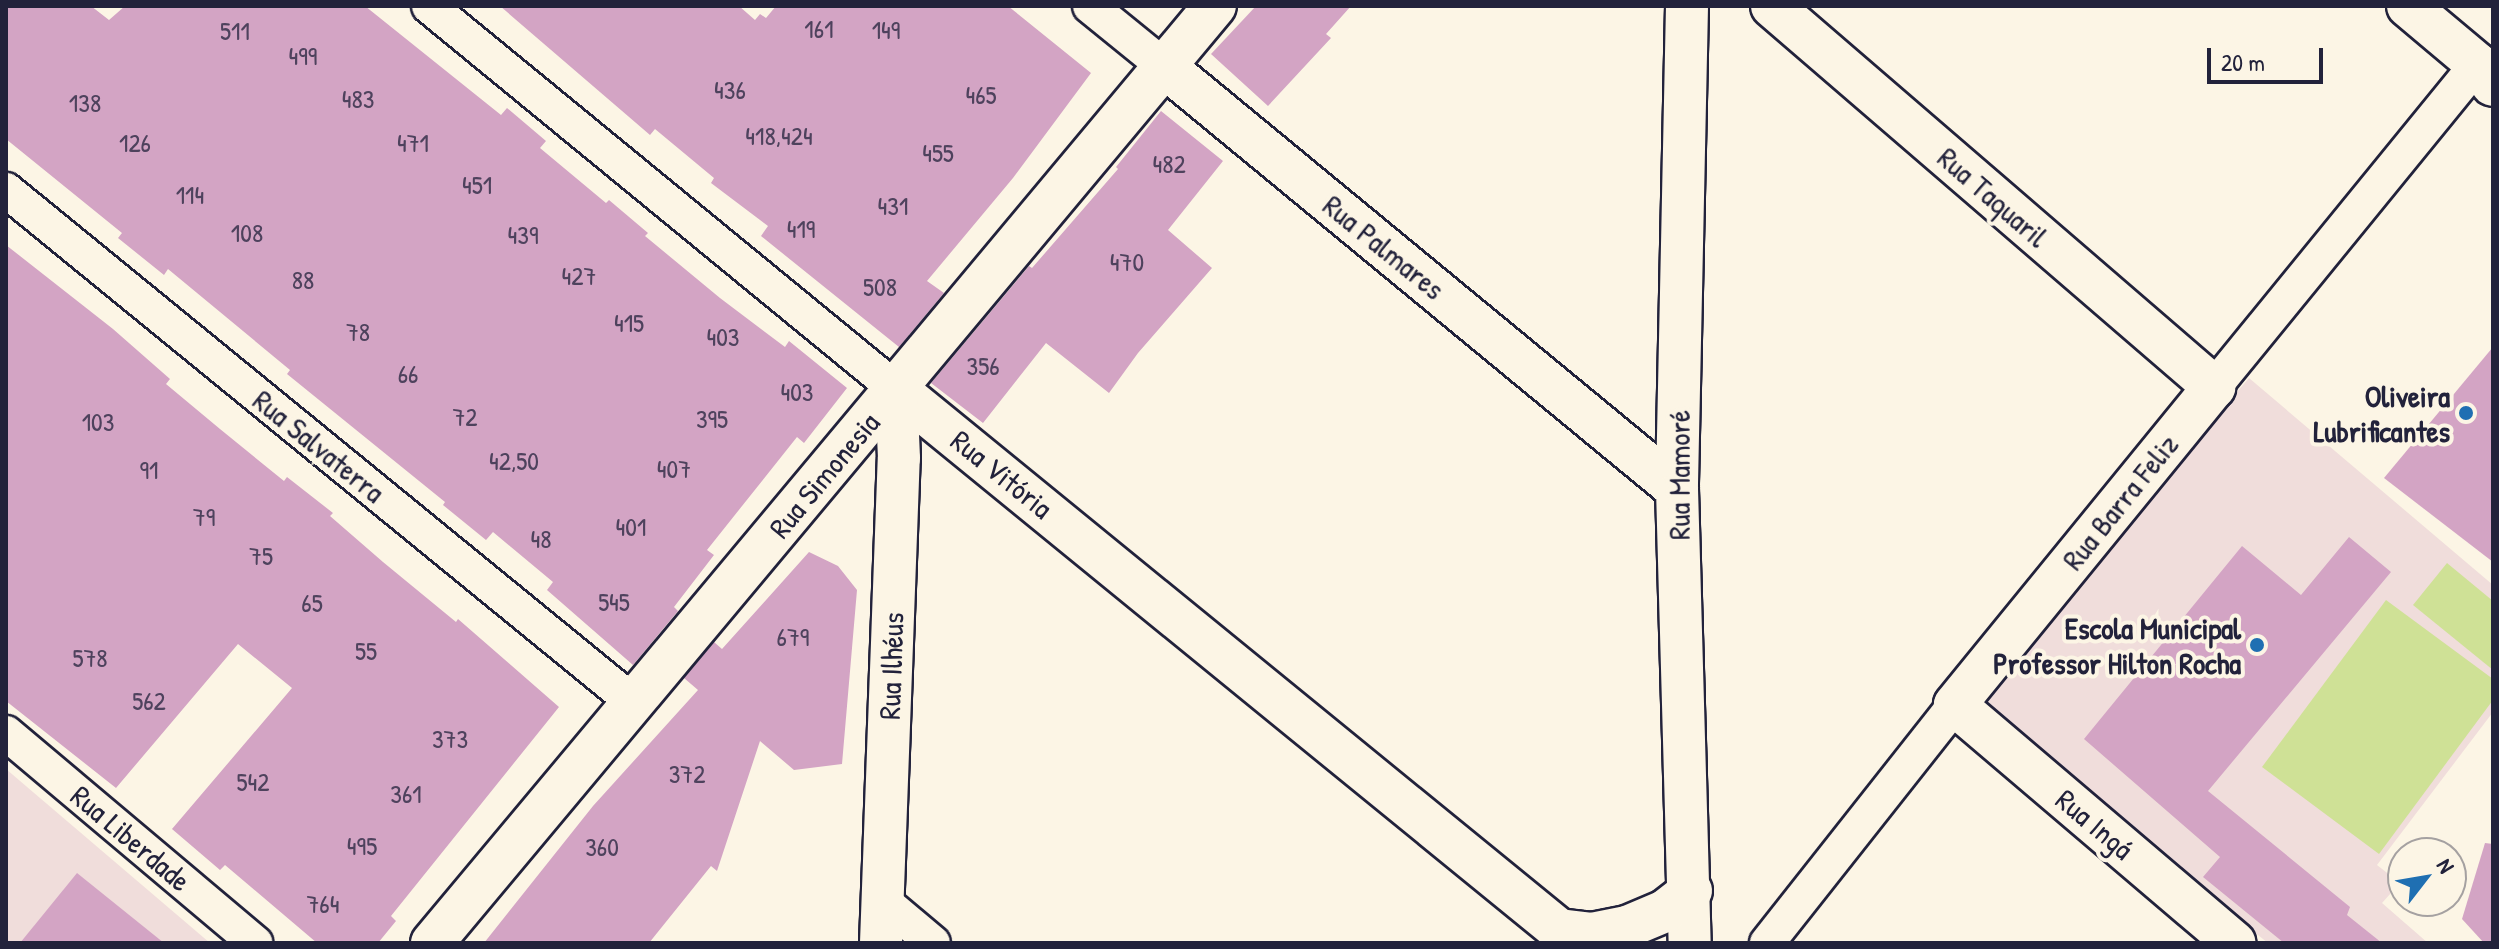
<!DOCTYPE html>
<meta charset="utf-8">
<style>
body{margin:0}
#map{position:relative;width:2499px;height:949px;overflow:hidden;background:#fcf5e5;font-family:"Patrick Hand",sans-serif}
div>[style]{position:absolute}
[style*='--x']{left:calc(var(--x)*1px);top:calc(var(--y)*1px);width:calc(var(--w)*1px);rotate:calc(var(--a)*1deg)}
.built>*{inset:0;background:#f0dddb}
.green>*{inset:0;background:#cfe196}
.building>*{inset:0;background:#d3a4c4}
.roads{filter:drop-shadow(2px 0 #22223b) drop-shadow(-2px 0 #22223b) drop-shadow(0 2px #22223b) drop-shadow(0 -2px #22223b)}
.minor>*{height:34px;margin:-17px;padding:0 17px;transform-origin:17px;border-radius:17px;background:#fcf5e5}
.tertiary>*{height:42px;margin:-21px;padding:0 21px;transform-origin:21px;border-radius:21px;background:#fcf5e5}
.dots>*{width:22px;height:22px;translate:-50% -50%;box-sizing:border-box;border:4px solid #fcf5e5;border-radius:50%}
span{translate:-50% -50%;white-space:nowrap;text-align:center;line-height:1.15;-webkit-text-stroke:8px #fcf5e5;paint-order:stroke}
.number-label{font-size:26px;color:#4e425d}
.number-label span{-webkit-text-stroke-width:0}
.street-label{font-size:30px;color:#22223b}
.poi-label{font-size:30px;color:#22223b;font-weight:700}
.right{translate:-100% -50%;text-align:right}
.frame{position:absolute;inset:0;border:8px solid #22223b;pointer-events:none}
.north{position:absolute;left:2387px;top:837px;width:80px;height:80px;box-sizing:border-box;background:#fcf5e5;border:2px solid #a5a1a1;border-radius:50%;rotate:59deg;font-size:22px;font-weight:700;line-height:32px;text-align:center;color:#22223b}
.north::after{content:'';display:block;margin:auto;width:28px;height:36px;background:#1f6fb2;clip-path:polygon(50% 0,100% 100%,50% 72%,0 100%)}
.scale{position:absolute;left:2207px;top:48px;width:116px;height:36px;box-sizing:border-box;border:4px solid #22223b;border-top:0;padding-left:10px;font-size:24px;line-height:28px;white-space:nowrap;color:#22223b;-webkit-text-stroke:6px #fcf5e5;paint-order:stroke}
</style>
<div id="map">
<div class="built">
<div style="clip-path:polygon(2249px 378px,2493px 585px,2493px 712px,2377px 865px,2400px 883px,2382px 903px,2428px 943px,2268px 943px,1969px 704px)"></div>
<div style="clip-path:polygon(6px 769px,210px 943px,6px 943px)"></div>
</div>
<div class="green">
<div style="clip-path:polygon(2447px 563px,2493px 601px,2493px 670px,2413px 605px)"></div>
<div style="clip-path:polygon(2386px 600px,2493px 679px,2493px 700px,2379px 854px,2262px 767px)"></div>
</div>
<div class="building">
<div style="clip-path:polygon(6px 6px,91px 6px,109px 20px,125px 6px,365px 6px,501px 115px,507px 108px,546px 141px,540px 148px,606px 203px,609px 200px,648px 233px,645px 236px,720px 298px,785px 347px,789px 341px,847px 388px,804px 443px,797px 437px,707px 550px,714px 555px,674px 607px,678px 611px,633px 665px,547px 590px,553px 582px,493px 532px,486px 540px,443px 505px,445px 502px,287px 374px,290px 370px,168px 269px,164px 275px,118px 238px,122px 233px,6px 139px)"></div>
<div style="clip-path:polygon(500px 6px,739px 6px,755px 20px,760px 14px,766px 18px,776px 6px,1008px 6px,1091px 73px,1013px 178px,927px 281px,944px 293px,899px 347px,761px 236px,768px 226px,711px 183px,714px 178px,655px 129px,650px 135px)"></div>
<div style="clip-path:polygon(1256px 6px,1351px 6px,1326px 34px,1331px 38px,1268px 106px,1211px 54px)"></div>
<div style="clip-path:polygon(1161px 111px,1223px 161px,1168px 230px,1212px 268px,1138px 353px,1109px 393px,1046px 343px,983px 423px,931px 383px,1029px 266px,1032px 268px,1118px 169px,1116px 167px)"></div>
<div style="clip-path:polygon(6px 245px,113px 329px,170px 379px,166px 384px,220px 429px,284px 481px,287px 477px,333px 513px,330px 516px,383px 562px,456px 622px,458px 619px,559px 707px,391px 916px,396px 921px,378px 943px,317px 943px,225px 865px,220px 870px,172px 829px,292px 688px,238px 644px,116px 788px,6px 701px)"></div>
<div style="clip-path:polygon(2493px 347px,2493px 562px,2384px 478px)"></div>
<div style="clip-path:polygon(2349px 537px,2391px 572px,2208px 791px,2350px 907px,2347px 915px,2382px 943px,2284px 943px,2203px 877px,2220px 857px,2084px 739px,2242px 546px,2301px 595px)"></div>
<div style="clip-path:polygon(809px 552px,838px 566px,857px 590px,842px 764px,794px 770px,760px 741px,717px 871px,711px 866px,649px 943px,484px 943px,593px 806px,698px 690px,684px 678px,714px 642px,722px 649px)"></div>
<div style="clip-path:polygon(2485px 843px,2493px 844px,2493px 943px,2484px 943px,2462px 919px)"></div>
<div style="clip-path:polygon(77px 873px,164px 943px,20px 943px)"></div>
</div>
<div class="roads">
<div class="minor">
<div style="--x:429;--y:6;--w:604;--a:39.36"></div>
<div style="--x:1090;--y:6;--w:97;--a:39.1"></div>
<div style="--x:6;--y:190;--w:809;--a:39.23"></div>
<div style="--x:2214;--y:387;--w:417;--a:-50.8"></div>
<div style="--x:6;--y:733;--w:326;--a:40.1"></div>
<div style="--x:883;--y:901;--w:65;--a:40"></div>
<div style="--x:1767;--y:943;--w:303;--a:-51.7"></div>
</div>
<div class="tertiary">
<div style="--x:1687;--y:6;--w:483;--a:91.2"></div>
<div style="--x:1677;--y:489;--w:454;--a:88.4"></div>
<div style="--x:1772;--y:6;--w:584;--a:40.76"></div>
<div style="--x:2214;--y:387;--w:410;--a:129.2"></div>
<div style="--x:1955;--y:705;--w:367;--a:40.4"></div>
<div style="--x:2408;--y:6;--w:90;--a:40"></div>
<div style="--x:2477;--y:64;--w:26;--a:53"></div>
<div style="--x:1165;--y:67;--w:663;--a:39.5"></div>
<div style="--x:896;--y:389;--w:876;--a:39.21"></div>
<div style="--x:1559;--y:930;--w:32;--a:7"></div>
<div style="--x:1591;--y:934;--w:37;--a:-11"></div>
<div style="--x:1627;--y:927;--w:41;--a:-22.8"></div>
<div style="--x:1665;--y:911;--w:33;--a:-38"></div>
<div style="--x:432;--y:943;--w:1221;--a:-50.12"></div>
<div style="--x:881;--y:943;--w:485;--a:-87.9"></div>
<div style="--x:899;--y:458;--w:69;--a:-92.5"></div>
</div>
</div>
<div class="dots">
<div style="left:2466px;top:413px;background:#1f6fb2"></div>
<div style="left:2257px;top:645px;background:#1f6fb2"></div>
</div>
<div class="number-label">
<span style="left:819px;top:29px">161</span>
<span style="left:886px;top:30px">149</span>
<span style="left:235px;top:31px">511</span>
<span style="left:303px;top:56px">499</span>
<span style="left:730px;top:90px">436</span>
<span style="left:981px;top:95px">465</span>
<span style="left:358px;top:99px">483</span>
<span style="left:85px;top:103px">138</span>
<span style="left:779px;top:136px">418,424</span>
<span style="left:135px;top:143px">126</span>
<span style="left:413px;top:143px">471</span>
<span style="left:938px;top:153px">455</span>
<span style="left:1169px;top:164px">482</span>
<span style="left:477px;top:185px">451</span>
<span style="left:190px;top:195px">114</span>
<span style="left:893px;top:206px">431</span>
<span style="left:801px;top:229px">419</span>
<span style="left:247px;top:233px">108</span>
<span style="left:523px;top:235px">439</span>
<span style="left:1127px;top:262px">470</span>
<span style="left:579px;top:276px">427</span>
<span style="left:303px;top:280px">88</span>
<span style="left:880px;top:287px">508</span>
<span style="left:629px;top:323px">415</span>
<span style="left:358px;top:332px">78</span>
<span style="left:723px;top:337px">403</span>
<span style="left:983px;top:366px">356</span>
<span style="left:408px;top:374px">66</span>
<span style="left:797px;top:392px">403</span>
<span style="left:465px;top:417px">72</span>
<span style="left:712px;top:419px">395</span>
<span style="left:98px;top:422px">103</span>
<span style="left:514px;top:461px">42,50</span>
<span style="left:674px;top:469px">407</span>
<span style="left:149px;top:470px">91</span>
<span style="left:204px;top:517px">79</span>
<span style="left:631px;top:527px">401</span>
<span style="left:541px;top:539px">48</span>
<span style="left:261px;top:556px">75</span>
<span style="left:614px;top:602px">545</span>
<span style="left:312px;top:603px">65</span>
<span style="left:793px;top:637px">679</span>
<span style="left:366px;top:651px">55</span>
<span style="left:90px;top:658px">578</span>
<span style="left:149px;top:701px">562</span>
<span style="left:450px;top:739px">373</span>
<span style="left:687px;top:774px">372</span>
<span style="left:253px;top:782px">542</span>
<span style="left:406px;top:794px">361</span>
<span style="left:362px;top:846px">495</span>
<span style="left:602px;top:847px">360</span>
<span style="left:323px;top:904px">764</span>
</div>
<div class="street-label">
<span style="left:1993px;top:197px;rotate:41deg">Rua Taquaril</span>
<span style="left:1384px;top:247px;rotate:39deg">Rua Palmares</span>
<span style="left:319px;top:446px;rotate:39deg">Rua Salvaterra</span>
<span style="left:1002px;top:474px;rotate:39deg">Rua Vitória</span>
<span style="left:824px;top:475px;rotate:-50deg">Rua Simonesia</span>
<span style="left:1679px;top:475px;rotate:-90deg">Rua Mamoré</span>
<span style="left:2120px;top:502px;rotate:-51deg">Rua Barra Feliz</span>
<span style="left:891px;top:666px;rotate:-88deg">Rua Ilhéus</span>
<span style="left:2095px;top:824px;rotate:40deg">Rua Ingá</span>
<span style="left:131px;top:838px;rotate:40deg">Rua Liberdade</span>
</div>
<div class="poi-label">
<span class="right" style="left:2450px;top:413px">Oliveira<br>Lubrificantes</span>
<span class="right" style="left:2241px;top:645px">Escola Municipal<br>Professor Hilton Rocha</span>
</div>
<div class="frame"></div>
<div class="north">N</div>
<div class="scale">20 m</div>
</div>
